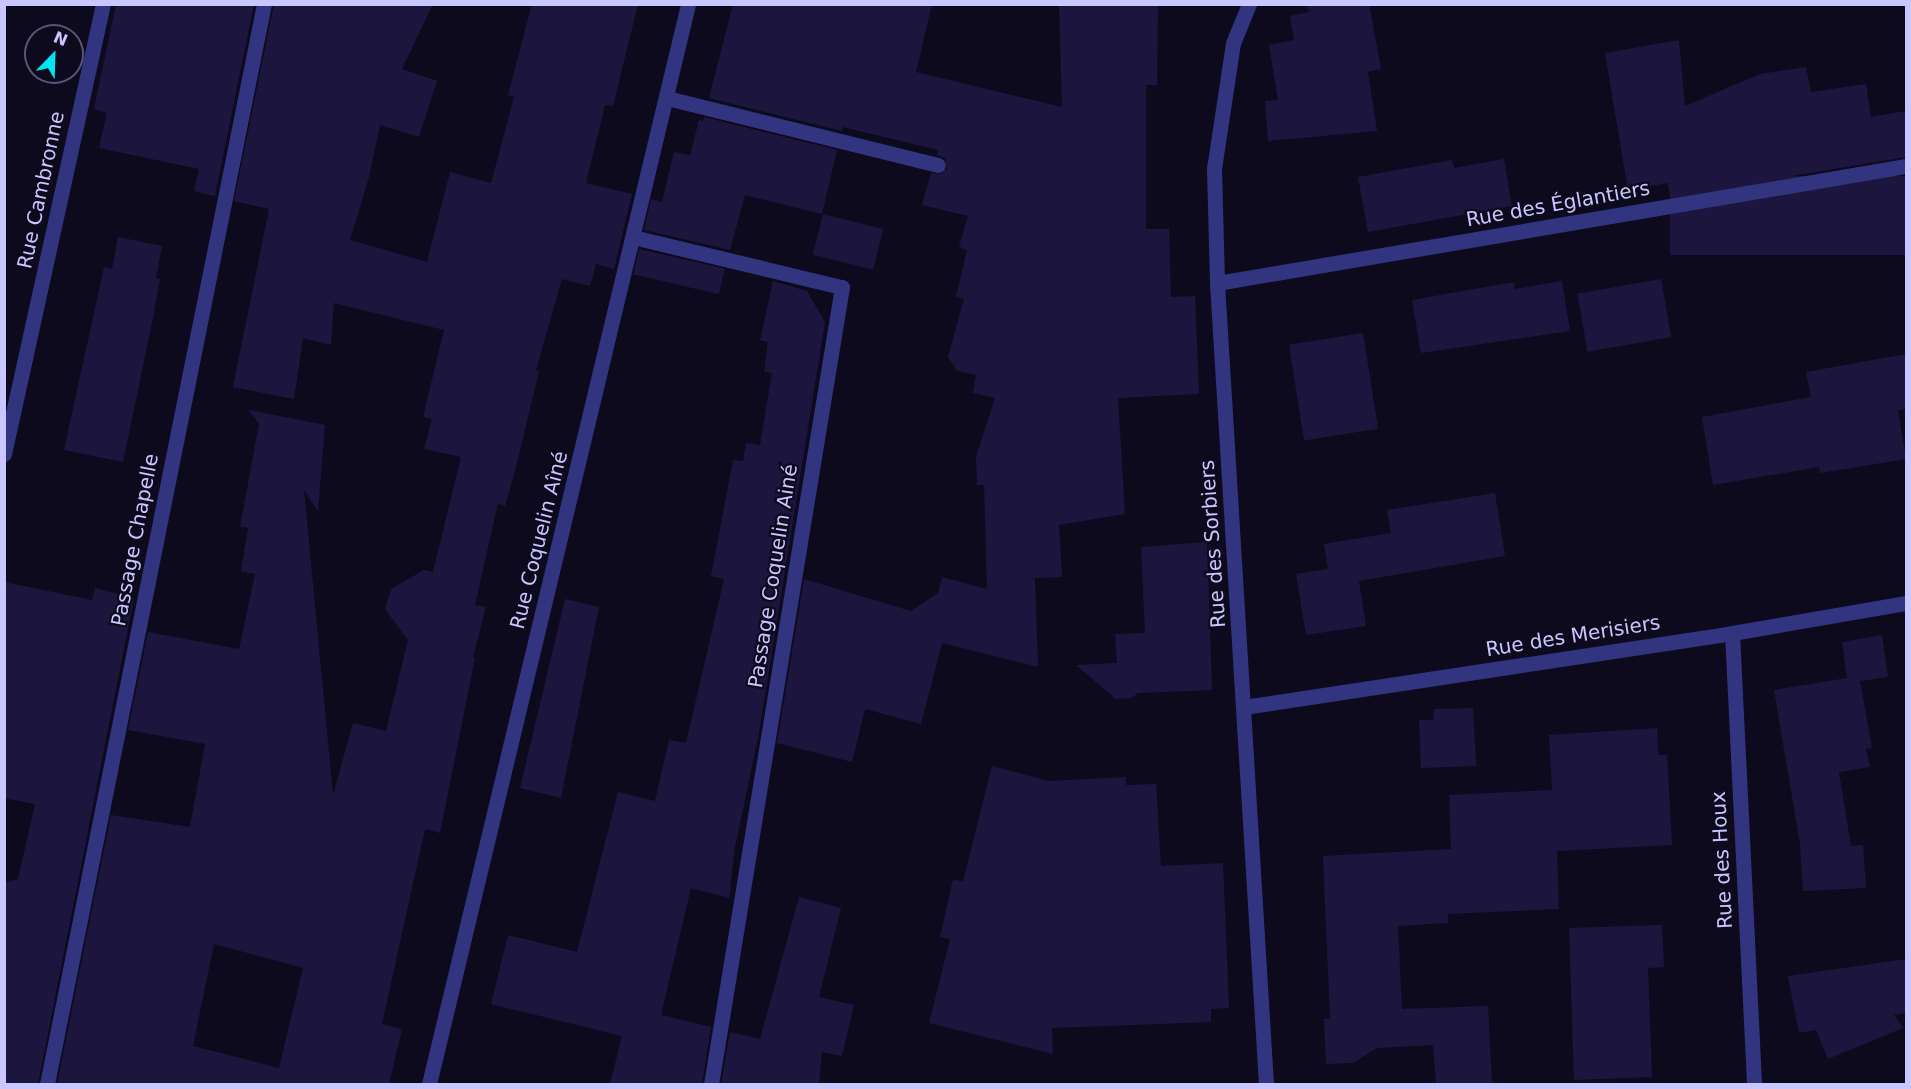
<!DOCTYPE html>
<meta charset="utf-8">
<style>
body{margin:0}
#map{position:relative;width:1911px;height:1089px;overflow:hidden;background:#0d0a1d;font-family:"DejaVu Sans",sans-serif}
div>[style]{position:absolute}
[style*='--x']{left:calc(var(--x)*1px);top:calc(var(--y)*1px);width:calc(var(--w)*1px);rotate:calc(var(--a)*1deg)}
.building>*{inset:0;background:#1c163f;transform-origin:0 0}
.service>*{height:15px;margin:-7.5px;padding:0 7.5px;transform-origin:7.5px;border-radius:7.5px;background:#33347f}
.minor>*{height:15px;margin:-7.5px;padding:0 7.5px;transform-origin:7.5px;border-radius:7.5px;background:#33347f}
span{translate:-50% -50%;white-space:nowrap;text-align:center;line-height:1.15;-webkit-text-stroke:4.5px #0d0a1d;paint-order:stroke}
.street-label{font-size:20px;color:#cac6ff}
.frame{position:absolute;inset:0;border:6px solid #cac6ff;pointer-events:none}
.north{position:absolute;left:24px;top:24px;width:60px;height:60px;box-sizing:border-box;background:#0d0a1d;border:2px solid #595577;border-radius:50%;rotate:23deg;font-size:16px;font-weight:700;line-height:24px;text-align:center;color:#cac6ff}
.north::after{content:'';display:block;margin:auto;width:21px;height:27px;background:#00e6f1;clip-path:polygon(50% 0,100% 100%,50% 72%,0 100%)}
</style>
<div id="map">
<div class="building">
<div style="clip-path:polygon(116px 4px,254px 4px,215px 196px,194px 191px,199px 169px,99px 148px,107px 113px,94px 109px)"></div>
<div style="clip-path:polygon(evenodd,274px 4px,433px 4px,402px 69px,437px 81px,419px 137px,380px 125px,369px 177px,350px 240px,427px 262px,450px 172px,491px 183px,514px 97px,508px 95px,532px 4px,638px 4px,613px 106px,605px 105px,586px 183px,632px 194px,614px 269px,596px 264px,590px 286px,562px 279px,536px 370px,539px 371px,515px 471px,505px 506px,498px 503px,475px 605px,486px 607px,473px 657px,475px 658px,440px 833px,425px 829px,382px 1024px,402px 1029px,389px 1084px,57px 1084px,111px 815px,190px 827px,205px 744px,128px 730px,148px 632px,239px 649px,255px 574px,241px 571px,248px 528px,240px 527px,259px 424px,249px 410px,325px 425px,318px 511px,304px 490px,333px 795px,353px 723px,386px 731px,408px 640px,385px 609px,391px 589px,424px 570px,433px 572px,461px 457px,424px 449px,432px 419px,423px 417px,444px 330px,334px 303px,331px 345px,303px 338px,294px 399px,233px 387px,269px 209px,234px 201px,274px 4px,214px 944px,303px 968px,279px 1068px,193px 1046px,214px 944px)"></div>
<div style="clip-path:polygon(733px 4px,932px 4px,916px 72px,1062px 107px,1059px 5px,1158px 4px,1157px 85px,1146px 85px,1146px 229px,1169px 229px,1171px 297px,1195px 296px,1199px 394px,1118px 398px,1125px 514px,1059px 525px,1062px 577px,1035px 578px,1038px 667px,942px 643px,921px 724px,865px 709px,852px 762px,777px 743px,804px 579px,911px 611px,938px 593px,942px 577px,987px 589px,984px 485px,977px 485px,976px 457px,995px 398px,973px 393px,976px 375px,957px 371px,948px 357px,964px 299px,956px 296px,967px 250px,959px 247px,968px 216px,922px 205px,931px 173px,941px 174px,947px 168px,945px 158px,937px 155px,938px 150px,843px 127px,842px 131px,709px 98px)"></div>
<div style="clip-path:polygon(1307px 4px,1369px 4px,1381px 69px,1368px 72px,1377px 131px,1268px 141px,1265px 101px,1278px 100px,1269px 45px,1294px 40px,1290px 16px,1309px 12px)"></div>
<div style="clip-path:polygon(1679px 40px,1685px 106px,1760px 74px,1806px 67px,1811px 92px,1866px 84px,1871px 117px,1906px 111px,1906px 157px,1670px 196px,1668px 183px,1628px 190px,1605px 53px)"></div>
<div style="clip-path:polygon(704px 117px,837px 150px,822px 214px,745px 195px,730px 250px,644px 230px,651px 199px,662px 202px,674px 152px,690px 155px,699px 120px,703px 121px)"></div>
<div style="clip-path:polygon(1504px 159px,1512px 206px,1368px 232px,1358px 177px,1452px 160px,1454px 168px)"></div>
<div style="left:1906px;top:176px;width:79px;height:236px;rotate:90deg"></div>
<div style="left:823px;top:214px;width:62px;height:42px;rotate:14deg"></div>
<div style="clip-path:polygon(118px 237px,162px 246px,156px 278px,160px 279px,153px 318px,123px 462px,64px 450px,104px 267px,112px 269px)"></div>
<div style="left:639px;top:249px;width:88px;height:26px;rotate:13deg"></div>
<div style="left:1661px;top:279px;width:59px;height:85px;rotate:80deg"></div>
<div style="clip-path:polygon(773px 281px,807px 291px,825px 322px,758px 738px,735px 847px,729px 898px,691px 888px,661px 1015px,711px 1027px,702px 1084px,610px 1084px,622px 1036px,491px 1004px,508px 935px,577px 952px,618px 792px,655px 801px,669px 740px,686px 743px,724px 579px,711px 576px,733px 460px,743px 461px,746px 443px,760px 445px,772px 373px,764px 372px,768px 342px,760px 340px)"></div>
<div style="clip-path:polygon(1562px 281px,1570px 331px,1421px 353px,1412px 300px,1514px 282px,1515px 289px)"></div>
<div style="left:1363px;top:333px;width:97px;height:75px;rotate:81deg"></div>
<div style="clip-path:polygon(1906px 354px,1906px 409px,1898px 410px,1906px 459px,1820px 473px,1819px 467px,1713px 485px,1702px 417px,1811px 397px,1806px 372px)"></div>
<div style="clip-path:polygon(1495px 493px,1505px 556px,1359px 581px,1366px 626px,1306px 635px,1296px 574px,1328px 569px,1324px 544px,1391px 533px,1387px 510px)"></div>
<div style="clip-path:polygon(1207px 542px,1212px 690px,1138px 693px,1131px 698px,1116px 699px,1076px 665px,1117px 663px,1115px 634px,1145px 633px,1141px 547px)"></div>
<div style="clip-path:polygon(4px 582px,92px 600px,95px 588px,134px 598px,38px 1084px,4px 1084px,4px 883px,18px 879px,35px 804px,4px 798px)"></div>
<div style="clip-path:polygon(565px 599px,599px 607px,561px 798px,520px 788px)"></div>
<div style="clip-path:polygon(1882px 635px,1888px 677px,1860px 681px,1872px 748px,1866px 749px,1870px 767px,1839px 772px,1851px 846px,1863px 845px,1866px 888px,1803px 891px,1800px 844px,1774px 690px,1847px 678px,1842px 642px)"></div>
<div style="clip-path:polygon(1473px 708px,1476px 766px,1421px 768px,1419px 720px,1433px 720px,1434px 709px)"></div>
<div style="clip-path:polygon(1657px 728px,1658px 755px,1667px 755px,1672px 845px,1557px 851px,1559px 909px,1448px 914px,1448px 923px,1398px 926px,1402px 1009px,1488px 1006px,1492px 1084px,1436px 1084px,1433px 1045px,1377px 1048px,1353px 1063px,1326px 1064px,1324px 1019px,1330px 1019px,1323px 856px,1451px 849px,1449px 795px,1552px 790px,1549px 735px)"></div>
<div style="clip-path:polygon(992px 766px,1049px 781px,1126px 777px,1126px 785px,1156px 784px,1161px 866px,1223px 863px,1229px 1008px,1211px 1009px,1211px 1022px,1052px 1028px,1053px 1054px,929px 1023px,950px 939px,940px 937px,953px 879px,963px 882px)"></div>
<div style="clip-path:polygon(799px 897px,841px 908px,819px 997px,854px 1005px,842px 1056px,822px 1052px,819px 1084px,721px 1084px,730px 1032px,760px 1039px)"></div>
<div style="clip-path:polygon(1662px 925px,1664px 967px,1648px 968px,1652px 1077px,1574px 1080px,1569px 928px)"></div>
<div style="clip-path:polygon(1906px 959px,1906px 1013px,1894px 1015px,1903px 1028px,1828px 1059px,1816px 1030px,1799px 1033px,1788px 976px)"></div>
</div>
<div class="service">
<div style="--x:667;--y:98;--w:279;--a:13.9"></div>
<div style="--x:633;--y:237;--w:215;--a:13.5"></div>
<div style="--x:842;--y:287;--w:808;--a:99.33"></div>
<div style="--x:47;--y:1084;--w:1102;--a:-78.64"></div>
</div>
<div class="minor">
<div style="--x:1249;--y:4;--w:42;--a:112.3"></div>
<div style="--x:1233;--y:43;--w:126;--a:98.6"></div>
<div style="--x:1214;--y:168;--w:115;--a:88.5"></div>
<div style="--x:1217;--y:283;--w:802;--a:86.5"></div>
<div style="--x:1217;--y:283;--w:699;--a:-9.64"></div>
<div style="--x:4;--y:454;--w:461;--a:-77.6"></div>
<div style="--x:1732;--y:633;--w:452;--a:87.2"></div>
<div style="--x:1244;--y:707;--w:494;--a:-8.6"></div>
<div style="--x:1732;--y:633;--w:177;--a:-9.8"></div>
<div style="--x:429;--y:1084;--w:1111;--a:-76.51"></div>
</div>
<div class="street-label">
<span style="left:41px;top:190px;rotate:-78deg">Rue Cambronne</span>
<span style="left:1558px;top:204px;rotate:-10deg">Rue des Églantiers</span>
<span style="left:135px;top:540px;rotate:-79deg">Passage Chapelle</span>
<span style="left:539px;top:540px;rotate:-76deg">Rue Coquelin Aîné</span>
<span style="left:1213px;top:544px;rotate:-94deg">Rue des Sorbiers</span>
<span style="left:773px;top:576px;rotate:-81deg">Passage Coquelin Ainé</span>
<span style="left:1573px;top:636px;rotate:-9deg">Rue des Merisiers</span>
<span style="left:1722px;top:860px;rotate:-93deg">Rue des Houx</span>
</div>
<div class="frame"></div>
<div class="north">N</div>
</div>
